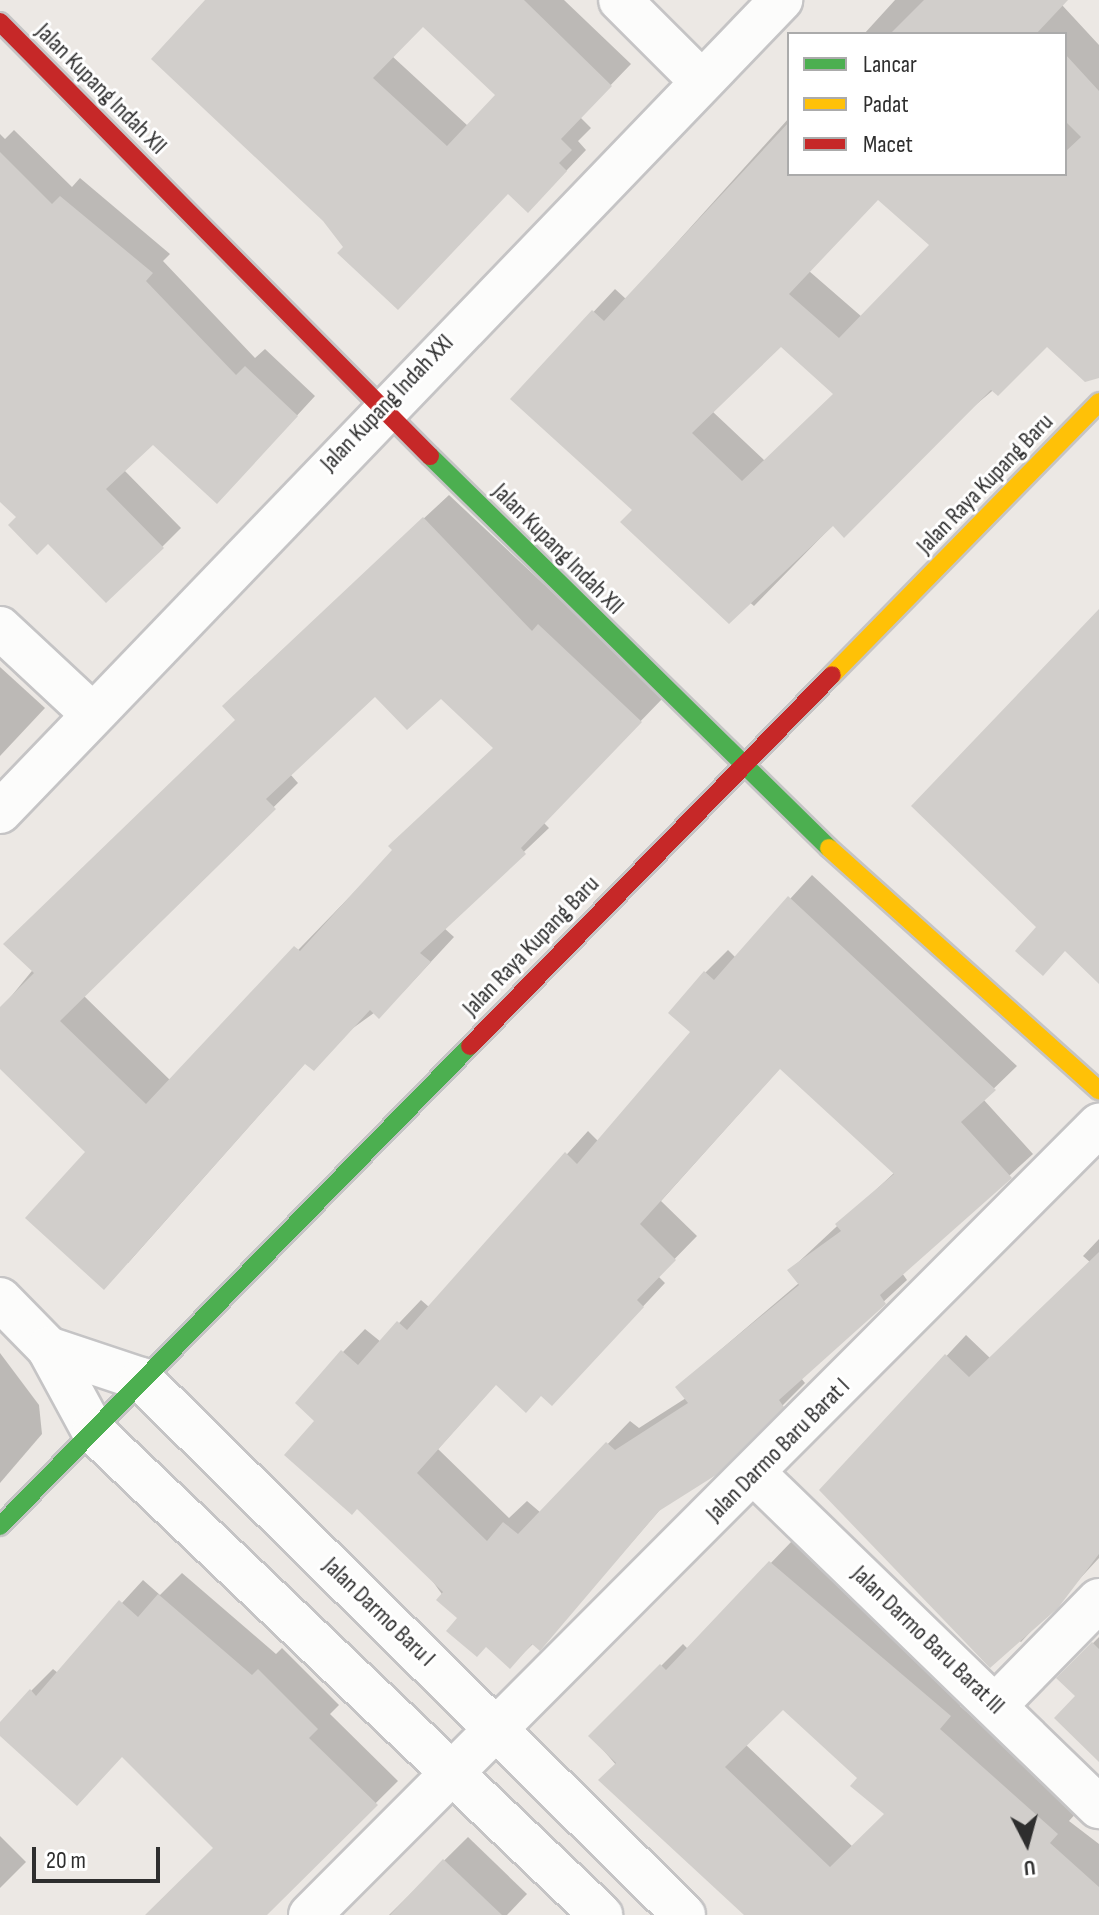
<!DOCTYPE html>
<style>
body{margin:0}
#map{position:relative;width:1099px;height:1915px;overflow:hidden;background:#ece8e4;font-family:"Sofia Sans Condensed",sans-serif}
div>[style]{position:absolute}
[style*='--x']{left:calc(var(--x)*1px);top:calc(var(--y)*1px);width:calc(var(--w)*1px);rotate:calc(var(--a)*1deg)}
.shadow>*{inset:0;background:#0003}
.building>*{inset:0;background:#d1cecb}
.roads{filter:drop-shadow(2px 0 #c5c4c5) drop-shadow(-2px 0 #c5c4c5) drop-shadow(0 2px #c5c4c5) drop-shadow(0 -2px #c5c4c5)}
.street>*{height:42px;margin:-21px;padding:0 21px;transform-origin:21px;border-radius:21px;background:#fcfcfb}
.fast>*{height:18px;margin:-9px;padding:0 9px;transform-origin:9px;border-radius:9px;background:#4caf50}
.slow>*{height:18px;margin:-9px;padding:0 9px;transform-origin:9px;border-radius:9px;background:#ffc107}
.jam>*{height:18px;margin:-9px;padding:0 9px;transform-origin:9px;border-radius:9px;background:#c62828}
span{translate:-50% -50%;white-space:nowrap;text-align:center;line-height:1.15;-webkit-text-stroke:6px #fff;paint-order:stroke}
.street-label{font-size:24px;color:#2e2e2e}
.legend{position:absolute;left:787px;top:32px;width:280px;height:144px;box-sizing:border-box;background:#fff;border:2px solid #ababab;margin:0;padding:10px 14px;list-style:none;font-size:24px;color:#2e2e2e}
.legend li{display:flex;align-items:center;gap:16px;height:40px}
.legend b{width:40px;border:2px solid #ababab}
.north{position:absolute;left:987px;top:1803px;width:80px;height:80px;-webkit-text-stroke:6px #fff;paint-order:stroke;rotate:174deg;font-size:22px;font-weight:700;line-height:32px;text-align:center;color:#2e2e2e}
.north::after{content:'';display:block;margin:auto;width:28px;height:36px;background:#2e2e2e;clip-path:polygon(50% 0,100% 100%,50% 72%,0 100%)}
.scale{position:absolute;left:32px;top:1847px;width:128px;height:36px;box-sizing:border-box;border:4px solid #2e2e2e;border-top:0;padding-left:10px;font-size:24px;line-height:28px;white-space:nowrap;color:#2e2e2e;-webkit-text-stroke:6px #fff;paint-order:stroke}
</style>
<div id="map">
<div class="shadow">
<div style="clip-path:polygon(evenodd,208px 0,564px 0,631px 64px,580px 117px,591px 128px,578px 141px,586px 150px,548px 190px,508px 192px,346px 247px,208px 0,423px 24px,498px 95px,468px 126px,392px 56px,423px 24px)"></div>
<div style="clip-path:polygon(evenodd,895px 0,1067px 0,1062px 5px,1099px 45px,1099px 366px,1047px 345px,834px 524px,754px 606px,512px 399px,615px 289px,626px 299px,789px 118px,789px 174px,1065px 174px,1065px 34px,864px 34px,895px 0,879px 198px,932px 244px,862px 317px,809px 271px,879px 198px,895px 0,781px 344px,836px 393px,765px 461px,712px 411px,781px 344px)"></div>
<div style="clip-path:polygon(14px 130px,72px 187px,80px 178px,170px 254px,163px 261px,255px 358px,265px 349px,315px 396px,235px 483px,153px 442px,124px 470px,181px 528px,162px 547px,48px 542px,0 500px,0 134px,5px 139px)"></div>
<div style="clip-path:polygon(evenodd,449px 495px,664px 697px,543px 822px,549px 828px,444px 928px,454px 937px,403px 992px,306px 1062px,128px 1263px,87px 1152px,0 1066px,0 1010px,237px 720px,248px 682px,449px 495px,375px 694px,441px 696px,495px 747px,171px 1081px,83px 995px,298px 783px,290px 774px,375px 694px)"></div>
<div style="clip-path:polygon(0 667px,45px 708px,0 756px)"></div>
<div style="clip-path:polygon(evenodd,812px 875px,1017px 1066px,983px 1099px,1033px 1154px,902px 1273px,907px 1280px,801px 1378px,805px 1383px,715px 1473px,665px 1504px,540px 1648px,534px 1643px,510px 1666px,459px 1618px,317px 1420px,343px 1352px,365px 1329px,381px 1342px,421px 1300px,429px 1307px,588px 1131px,599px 1142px,693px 1032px,705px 973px,728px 950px,736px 958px,812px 875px,781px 1067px,895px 1172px,790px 1270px,799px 1283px,677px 1387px,686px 1398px,639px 1428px,630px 1421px,541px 1513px,527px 1501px,509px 1518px,438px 1449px,497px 1383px,542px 1394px,574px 1380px,665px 1283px,658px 1276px,697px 1236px,661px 1201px,781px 1067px)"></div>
<div style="clip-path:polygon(1099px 1239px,1099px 1558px,1021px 1642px,822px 1490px,966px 1335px,990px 1358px,1091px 1263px,1083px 1256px)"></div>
<div style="clip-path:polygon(0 1353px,39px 1405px,42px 1434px,0 1483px)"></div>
<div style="clip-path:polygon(evenodd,792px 1541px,970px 1694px,960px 1706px,1078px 1811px,1069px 1821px,1099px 1844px,1099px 1915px,746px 1915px,591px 1736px,683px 1644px,688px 1649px,792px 1541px,782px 1707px,860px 1777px,887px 1814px,853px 1847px,745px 1744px,782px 1707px)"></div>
<div style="clip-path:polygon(182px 1573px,276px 1654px,282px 1648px,339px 1705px,330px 1714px,398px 1781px,263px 1915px,148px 1915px,215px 1848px,123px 1755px,0 1734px,31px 1691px,53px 1669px,58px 1673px,143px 1580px,160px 1595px)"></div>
<div style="clip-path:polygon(1099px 1637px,1099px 1757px,1078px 1696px,1059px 1678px)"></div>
<div style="clip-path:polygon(0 1836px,26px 1862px,0 1888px)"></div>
<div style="clip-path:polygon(468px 1837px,527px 1894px,507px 1915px,389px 1915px)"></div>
</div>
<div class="building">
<div style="clip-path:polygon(evenodd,205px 0,524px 0,612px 86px,561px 139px,572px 150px,559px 163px,567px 171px,528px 213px,508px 194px,398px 310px,337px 253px,343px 247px,323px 221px,151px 59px,205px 0,423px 27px,495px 95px,447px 146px,373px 78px,423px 27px)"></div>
<div style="clip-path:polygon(924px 0,1068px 0,1036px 34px,890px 34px)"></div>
<div style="clip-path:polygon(evenodd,1065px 54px,1099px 91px,1099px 378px,1085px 382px,1047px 347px,998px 396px,991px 390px,844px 538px,833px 526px,729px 624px,620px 522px,632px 510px,510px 399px,592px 310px,604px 321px,789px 122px,789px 174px,1065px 174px,1065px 152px,1081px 137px,1065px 121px,1065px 54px,878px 200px,929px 245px,839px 338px,789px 294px,878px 200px,1065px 54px,781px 347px,833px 394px,742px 481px,692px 433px,781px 347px)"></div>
<div style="clip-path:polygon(0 152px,52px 204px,60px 196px,153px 273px,146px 281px,236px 375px,245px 366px,298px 416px,217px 504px,153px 445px,106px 489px,164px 548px,106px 603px,48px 544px,37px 555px,8px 525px,16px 517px,0 502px)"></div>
<div style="clip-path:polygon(evenodd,423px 517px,532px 631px,538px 624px,642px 722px,521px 848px,526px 854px,420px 953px,431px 962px,379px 1019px,370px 1010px,314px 1071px,305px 1064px,104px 1290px,25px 1218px,85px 1152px,0 1069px,0 1007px,34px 973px,3px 944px,235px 720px,222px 706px,423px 517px,375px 697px,407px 730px,441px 699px,493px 748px,388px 846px,392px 850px,300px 951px,294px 946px,146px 1104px,60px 1021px,276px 809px,266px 799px,375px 697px)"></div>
<div style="clip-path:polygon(1099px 609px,1099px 984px,1065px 951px,1043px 976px,1015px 951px,1036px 927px,911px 806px)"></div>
<div style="clip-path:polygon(evenodd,788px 896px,996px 1090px,961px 1122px,1012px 1178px,880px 1295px,886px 1304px,779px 1400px,784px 1407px,716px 1475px,659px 1511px,540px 1651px,532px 1644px,510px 1669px,486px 1647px,477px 1657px,446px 1631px,457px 1618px,436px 1600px,443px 1592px,357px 1509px,352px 1515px,284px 1455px,314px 1421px,295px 1403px,341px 1350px,358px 1365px,397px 1321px,407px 1330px,565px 1152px,577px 1164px,690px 1032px,668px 1013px,704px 971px,714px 980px,788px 896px,780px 1069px,894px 1174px,835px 1224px,841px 1231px,787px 1270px,799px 1285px,675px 1387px,688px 1403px,615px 1450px,606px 1442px,518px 1534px,503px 1522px,487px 1541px,417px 1473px,496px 1385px,526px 1413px,541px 1396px,552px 1406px,644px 1307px,637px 1300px,676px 1260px,640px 1224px,780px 1069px)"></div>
<div style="clip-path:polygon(1099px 1252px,1099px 1554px,1058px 1608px,990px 1668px,819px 1490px,945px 1354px,969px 1377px)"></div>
<div style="clip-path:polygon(evenodd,769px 1561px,951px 1716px,940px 1729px,1058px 1834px,1050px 1843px,1099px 1887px,1099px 1915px,744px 1915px,598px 1780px,616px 1763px,588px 1736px,660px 1664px,666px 1670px,769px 1561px,783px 1710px,857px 1778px,850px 1786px,884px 1814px,830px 1867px,725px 1767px,783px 1710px)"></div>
<div style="clip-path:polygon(158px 1594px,252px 1675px,258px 1669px,318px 1729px,309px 1738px,378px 1805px,267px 1915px,145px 1915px,213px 1848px,122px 1757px,77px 1806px,0 1736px,0 1722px,30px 1689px,36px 1696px,119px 1600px,138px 1617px)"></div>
<div style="clip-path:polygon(1092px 1642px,1099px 1649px,1099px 1762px,1054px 1718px,1075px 1696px,1056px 1678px)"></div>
<div style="clip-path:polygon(443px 1859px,502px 1915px,390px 1915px)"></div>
</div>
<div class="roads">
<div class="street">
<div style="--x:620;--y:0;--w:115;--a:45"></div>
<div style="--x:0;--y:628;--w:125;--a:43"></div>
<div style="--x:0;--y:812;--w:1127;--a:-46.11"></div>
<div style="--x:0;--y:1299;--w:69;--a:45.6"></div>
<div style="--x:48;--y:1348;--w:94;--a:61.5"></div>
<div style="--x:93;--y:1431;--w:702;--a:43.61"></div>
<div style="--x:48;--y:1348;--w:98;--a:18.4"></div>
<div style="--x:141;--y:1379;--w:763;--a:44.63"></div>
<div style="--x:755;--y:1474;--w:479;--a:44.1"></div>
<div style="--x:996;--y:1705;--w:147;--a:-45.6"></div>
<div style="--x:310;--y:1915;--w:1117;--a:-45.04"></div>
</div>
<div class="fast">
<div style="--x:430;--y:456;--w:559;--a:44.49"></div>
<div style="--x:0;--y:1526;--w:672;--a:-45.6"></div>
</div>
<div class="slow">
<div style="--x:832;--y:675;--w:382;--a:-45.6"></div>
<div style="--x:829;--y:848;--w:363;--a:41.9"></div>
</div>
<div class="jam">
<div style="--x:0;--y:22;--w:611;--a:45.27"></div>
<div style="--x:470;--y:1046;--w:518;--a:-45.7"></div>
</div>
</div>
<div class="street-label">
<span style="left:101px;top:89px;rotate:45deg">Jalan Kupang Indah XII</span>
<span style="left:387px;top:403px;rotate:-46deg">Jalan Kupang Indah XXI</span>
<span style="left:985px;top:484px;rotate:-46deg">Jalan Raya Kupang Baru</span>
<span style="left:558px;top:549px;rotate:45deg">Jalan Kupang Indah XII</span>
<span style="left:531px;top:946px;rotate:-46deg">Jalan Raya Kupang Baru</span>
<span style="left:778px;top:1450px;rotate:-45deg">Jalan Darmo Baru Barat I</span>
<span style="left:379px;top:1612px;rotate:44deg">Jalan Darmo Baru I</span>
<span style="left:928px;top:1640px;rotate:44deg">Jalan Darmo Baru Barat III</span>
</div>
<ul class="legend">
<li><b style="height:10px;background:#4caf50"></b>Lancar</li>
<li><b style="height:10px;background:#ffc107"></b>Padat</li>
<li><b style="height:10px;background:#c62828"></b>Macet</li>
</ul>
<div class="north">U</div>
<div class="scale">20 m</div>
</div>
